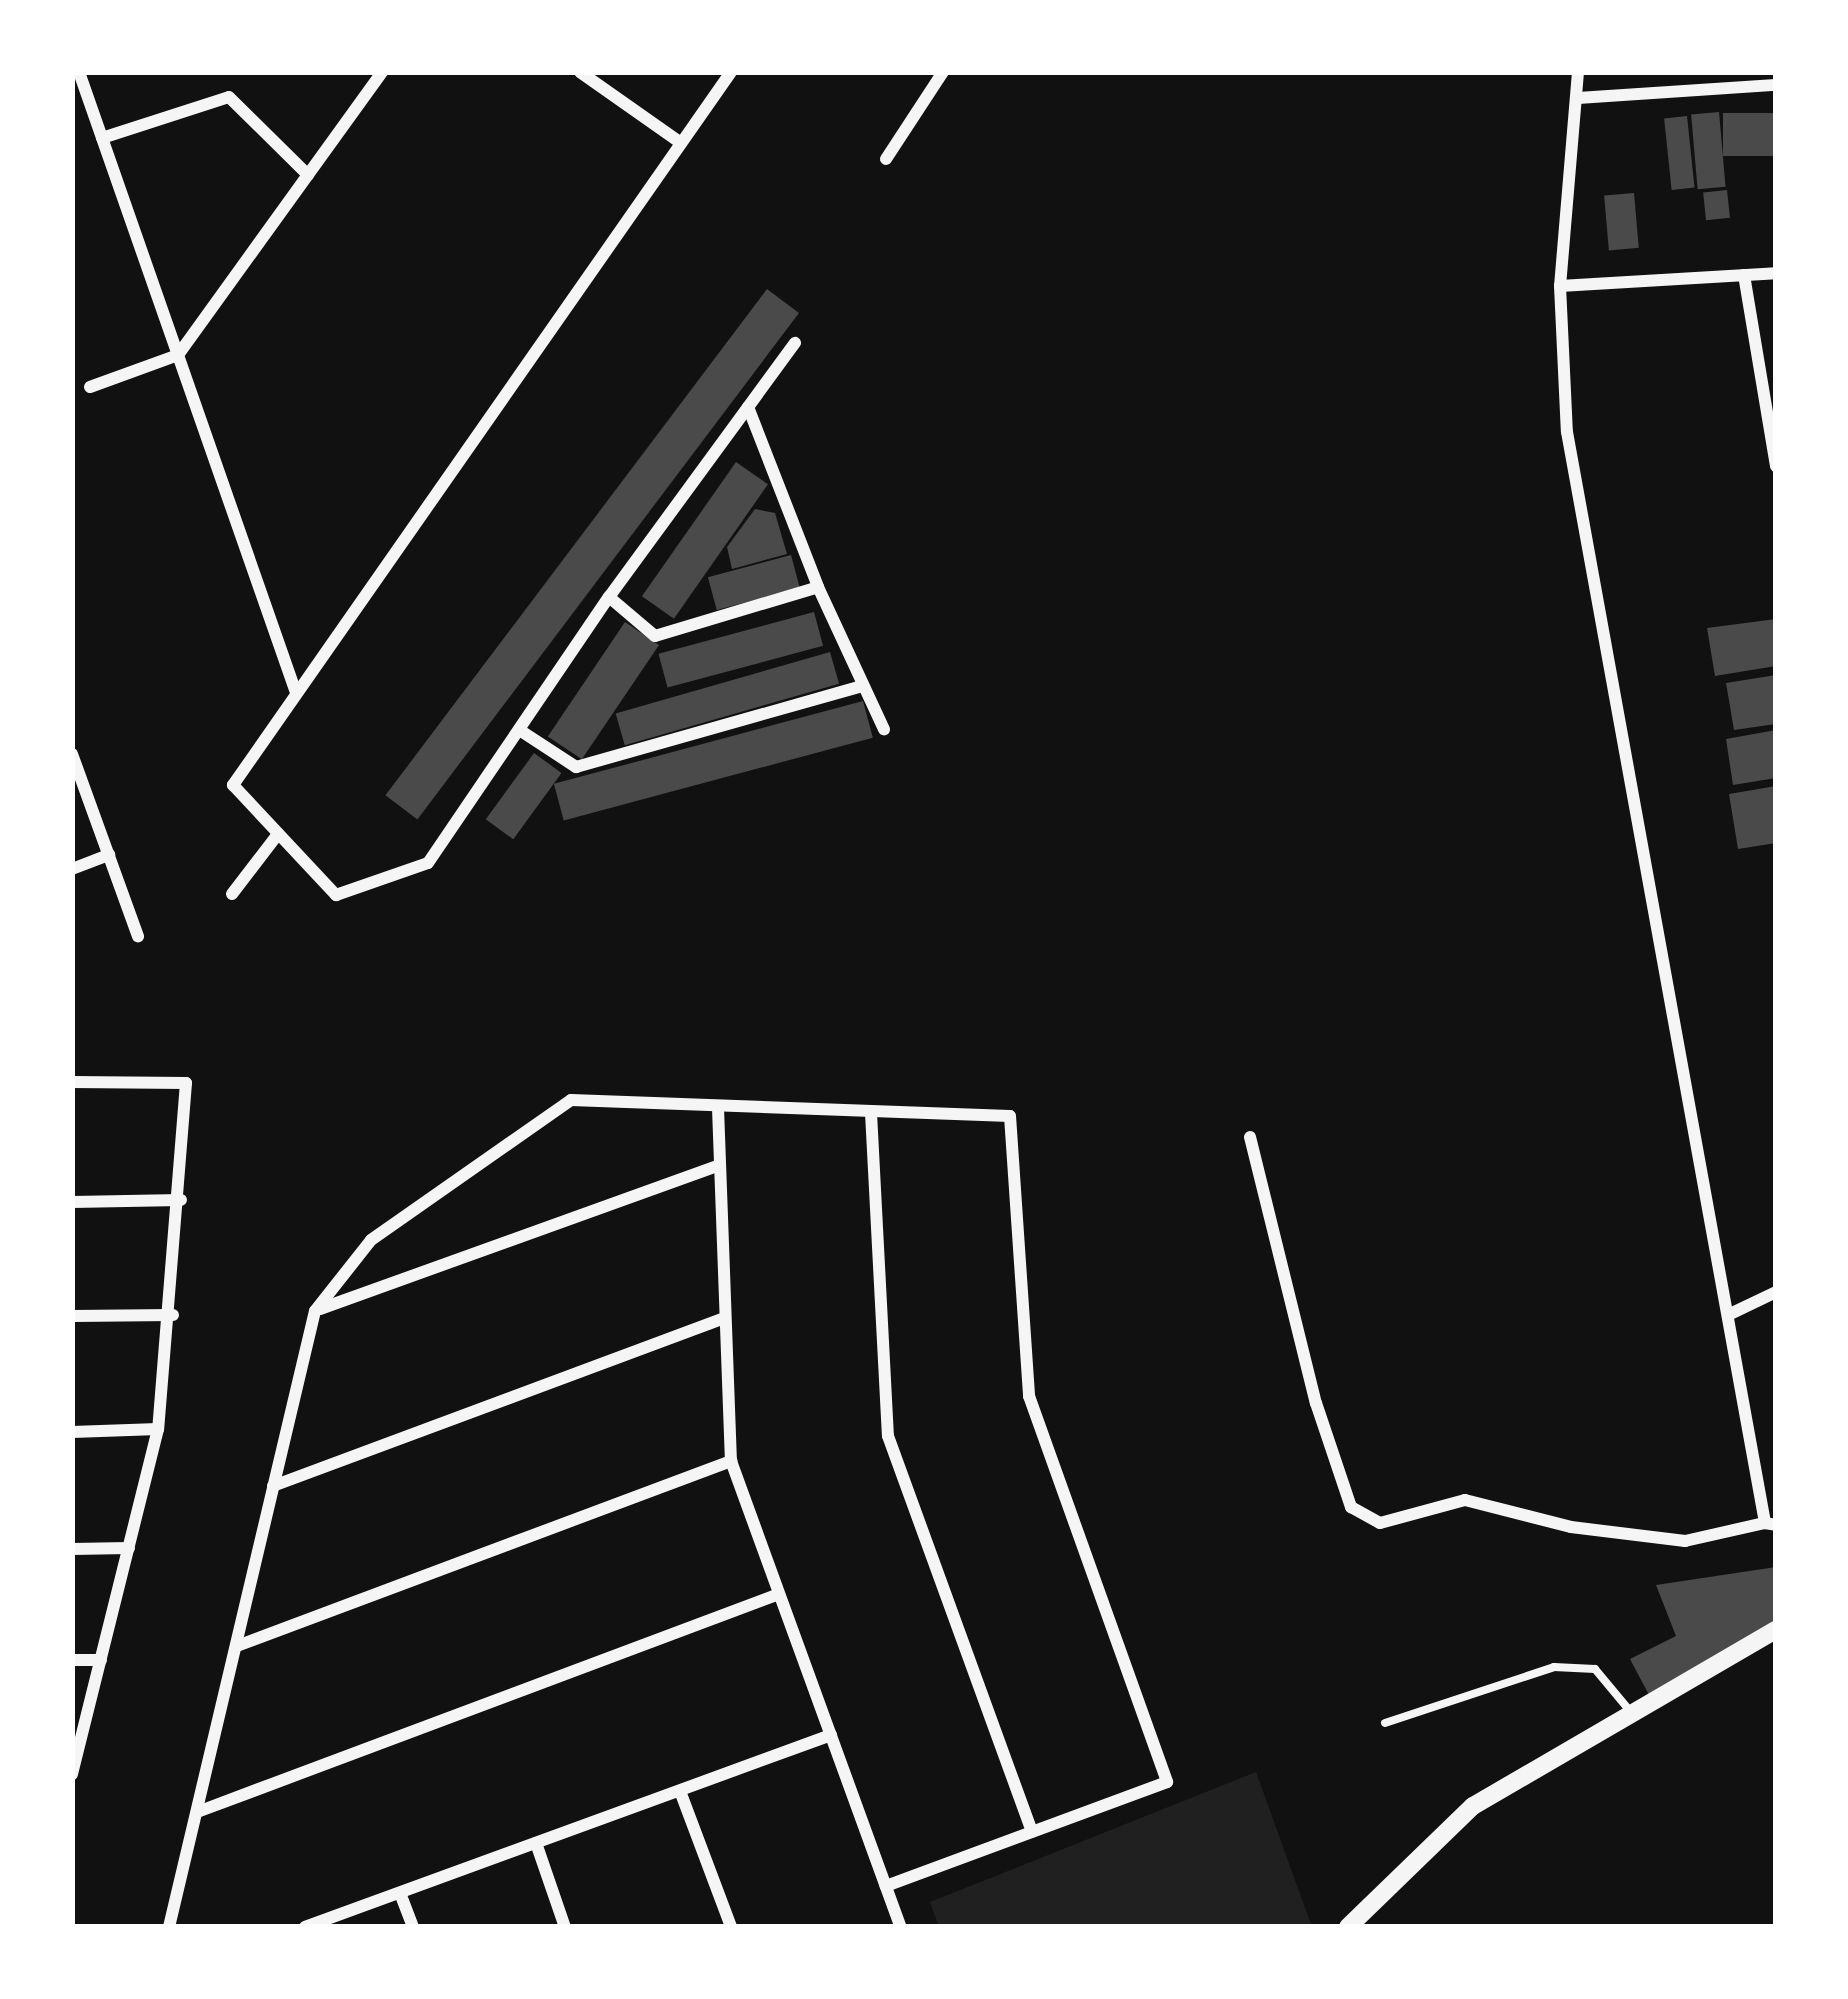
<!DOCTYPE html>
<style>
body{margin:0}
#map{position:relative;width:1848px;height:1999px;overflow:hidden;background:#111;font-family:Lora,serif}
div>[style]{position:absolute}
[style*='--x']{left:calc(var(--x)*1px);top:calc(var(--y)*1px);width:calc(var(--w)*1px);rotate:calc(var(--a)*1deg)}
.green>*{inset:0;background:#202020}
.building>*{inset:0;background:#4a4a4a;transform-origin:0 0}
.service>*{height:8px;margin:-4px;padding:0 4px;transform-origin:4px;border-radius:4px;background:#f5f5f5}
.minor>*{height:12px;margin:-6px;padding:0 6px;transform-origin:6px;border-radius:6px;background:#f5f5f5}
.tertiary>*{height:18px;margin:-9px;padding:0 9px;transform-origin:9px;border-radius:9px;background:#f5f5f5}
span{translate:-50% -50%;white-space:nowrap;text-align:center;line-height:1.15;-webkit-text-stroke:9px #fff;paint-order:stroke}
.frame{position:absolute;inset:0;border:75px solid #fff;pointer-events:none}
</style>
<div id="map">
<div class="green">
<div style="clip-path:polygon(1256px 1772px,1312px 1927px,939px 1927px,930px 1902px)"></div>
</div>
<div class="building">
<div style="left:1719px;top:112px;width:75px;height:28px;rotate:85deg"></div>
<div style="left:1776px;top:113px;width:43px;height:53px;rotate:90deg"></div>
<div style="left:1687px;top:116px;width:72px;height:23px;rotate:84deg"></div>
<div style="left:1727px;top:190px;width:28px;height:24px;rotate:84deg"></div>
<div style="left:1634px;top:193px;width:55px;height:30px;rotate:85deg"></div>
<div style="left:767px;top:289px;width:40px;height:634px;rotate:37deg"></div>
<div style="left:736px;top:462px;width:39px;height:164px;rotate:35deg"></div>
<div style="clip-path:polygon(755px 509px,775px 513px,787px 554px,732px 569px,727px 547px)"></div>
<div style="left:791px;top:555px;width:34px;height:86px;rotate:75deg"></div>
<div style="left:814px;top:612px;width:35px;height:161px;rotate:75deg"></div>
<div style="clip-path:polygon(1776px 619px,1776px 666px,1715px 676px,1707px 628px)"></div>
<div style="left:625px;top:622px;width:41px;height:138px;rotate:34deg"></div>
<div style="left:830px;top:652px;width:33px;height:223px;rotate:74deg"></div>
<div style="clip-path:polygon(1776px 675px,1776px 724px,1734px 730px,1726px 683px)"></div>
<div style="left:863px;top:701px;width:38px;height:320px;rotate:75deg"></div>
<div style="clip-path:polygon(1776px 730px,1776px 778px,1733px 785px,1726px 739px)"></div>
<div style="left:534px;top:753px;width:34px;height:82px;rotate:36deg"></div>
<div style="clip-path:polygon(1776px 786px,1776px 843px,1738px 849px,1729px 794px)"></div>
<div style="clip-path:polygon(1776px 1567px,1776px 1621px,1649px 1695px,1630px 1659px,1676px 1636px,1656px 1585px)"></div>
</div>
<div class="service">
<div style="--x:1385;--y:1723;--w:178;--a:-18.3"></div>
<div style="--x:1554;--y:1667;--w:41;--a:2.8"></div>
<div style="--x:1595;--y:1669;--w:55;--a:50.2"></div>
</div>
<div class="minor">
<div style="--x:79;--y:72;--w:655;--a:70.73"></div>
<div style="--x:580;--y:72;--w:123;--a:35.1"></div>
<div style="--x:731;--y:72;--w:870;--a:124.93"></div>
<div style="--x:233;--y:785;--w:151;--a:46.9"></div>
<div style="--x:336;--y:895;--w:97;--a:-19.2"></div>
<div style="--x:428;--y:863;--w:322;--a:-55.8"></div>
<div style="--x:609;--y:597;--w:315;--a:-53.8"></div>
<div style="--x:1578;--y:72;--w:215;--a:94.8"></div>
<div style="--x:1560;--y:286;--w:146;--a:87.3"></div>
<div style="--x:1567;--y:432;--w:1109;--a:79.71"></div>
<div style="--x:1765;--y:1523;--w:11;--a:10"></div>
<div style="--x:1578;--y:98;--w:198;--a:-3.8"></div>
<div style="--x:102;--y:138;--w:133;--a:-17.9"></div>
<div style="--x:229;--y:97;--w:111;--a:44.6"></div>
<div style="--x:886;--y:159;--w:104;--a:-56.8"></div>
<div style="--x:1744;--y:275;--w:194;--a:80.5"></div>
<div style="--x:1560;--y:286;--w:216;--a:-3.4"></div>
<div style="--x:90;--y:387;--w:94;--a:-20"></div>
<div style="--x:178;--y:355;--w:349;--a:-54.2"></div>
<div style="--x:748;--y:407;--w:193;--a:68.7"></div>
<div style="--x:818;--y:587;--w:157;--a:65.1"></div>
<div style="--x:609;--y:597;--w:60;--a:40.3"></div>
<div style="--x:655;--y:636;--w:170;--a:-16.7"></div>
<div style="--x:521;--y:731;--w:66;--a:33.2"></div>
<div style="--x:576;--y:767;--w:297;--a:-15.8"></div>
<div style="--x:72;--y:754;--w:194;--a:70.1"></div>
<div style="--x:72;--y:869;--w:40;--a:-21"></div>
<div style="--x:232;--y:894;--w:76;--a:-52.5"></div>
<div style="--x:72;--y:1082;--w:114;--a:0.5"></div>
<div style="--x:186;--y:1083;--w:347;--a:94.6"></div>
<div style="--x:158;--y:1429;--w:356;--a:104"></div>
<div style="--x:718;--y:1108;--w:353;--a:87.9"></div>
<div style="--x:731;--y:1461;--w:496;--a:70"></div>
<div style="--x:871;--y:1113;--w:323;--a:87"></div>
<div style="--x:888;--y:1436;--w:421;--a:70"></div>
<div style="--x:1250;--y:1137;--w:274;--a:76.1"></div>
<div style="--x:1316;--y:1403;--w:110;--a:71.4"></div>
<div style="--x:1351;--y:1507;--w:33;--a:29"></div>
<div style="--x:1380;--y:1523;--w:88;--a:-15.1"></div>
<div style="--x:1465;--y:1500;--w:109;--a:14.3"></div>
<div style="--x:1571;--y:1527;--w:115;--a:7"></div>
<div style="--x:1685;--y:1541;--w:82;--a:-12.7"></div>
<div style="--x:72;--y:1202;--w:109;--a:-1.1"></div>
<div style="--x:320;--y:1309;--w:424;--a:-19.8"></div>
<div style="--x:1728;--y:1315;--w:53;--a:-25.6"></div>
<div style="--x:72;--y:1316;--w:101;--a:-0.6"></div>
<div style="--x:72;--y:1432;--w:86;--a:-2"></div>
<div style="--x:273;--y:1486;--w:482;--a:-20.4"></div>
<div style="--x:72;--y:1549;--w:57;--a:-1"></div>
<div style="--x:237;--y:1646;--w:528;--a:-20.53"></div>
<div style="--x:72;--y:1660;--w:29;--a:0"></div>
<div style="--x:680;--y:1791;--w:145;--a:69.4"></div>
<div style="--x:200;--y:1811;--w:618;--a:-20.55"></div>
<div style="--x:536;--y:1843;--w:89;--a:71"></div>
<div style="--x:400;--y:1893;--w:36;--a:69"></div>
<div style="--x:169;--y:1927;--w:633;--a:-76.67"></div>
<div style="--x:315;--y:1311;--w:90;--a:-51.7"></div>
<div style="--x:371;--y:1240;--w:244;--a:-35"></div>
<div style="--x:571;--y:1100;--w:439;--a:2.1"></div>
<div style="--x:1010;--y:1116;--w:281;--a:86.1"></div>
<div style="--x:1029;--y:1396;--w:410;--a:70.3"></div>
<div style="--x:1167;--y:1782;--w:300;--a:159.7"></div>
<div style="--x:305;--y:1927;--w:560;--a:-20.05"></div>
</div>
<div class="tertiary">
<div style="--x:1348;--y:1927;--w:174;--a:-44.1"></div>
<div style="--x:1473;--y:1806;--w:350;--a:-30.2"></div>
</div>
<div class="frame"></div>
</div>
